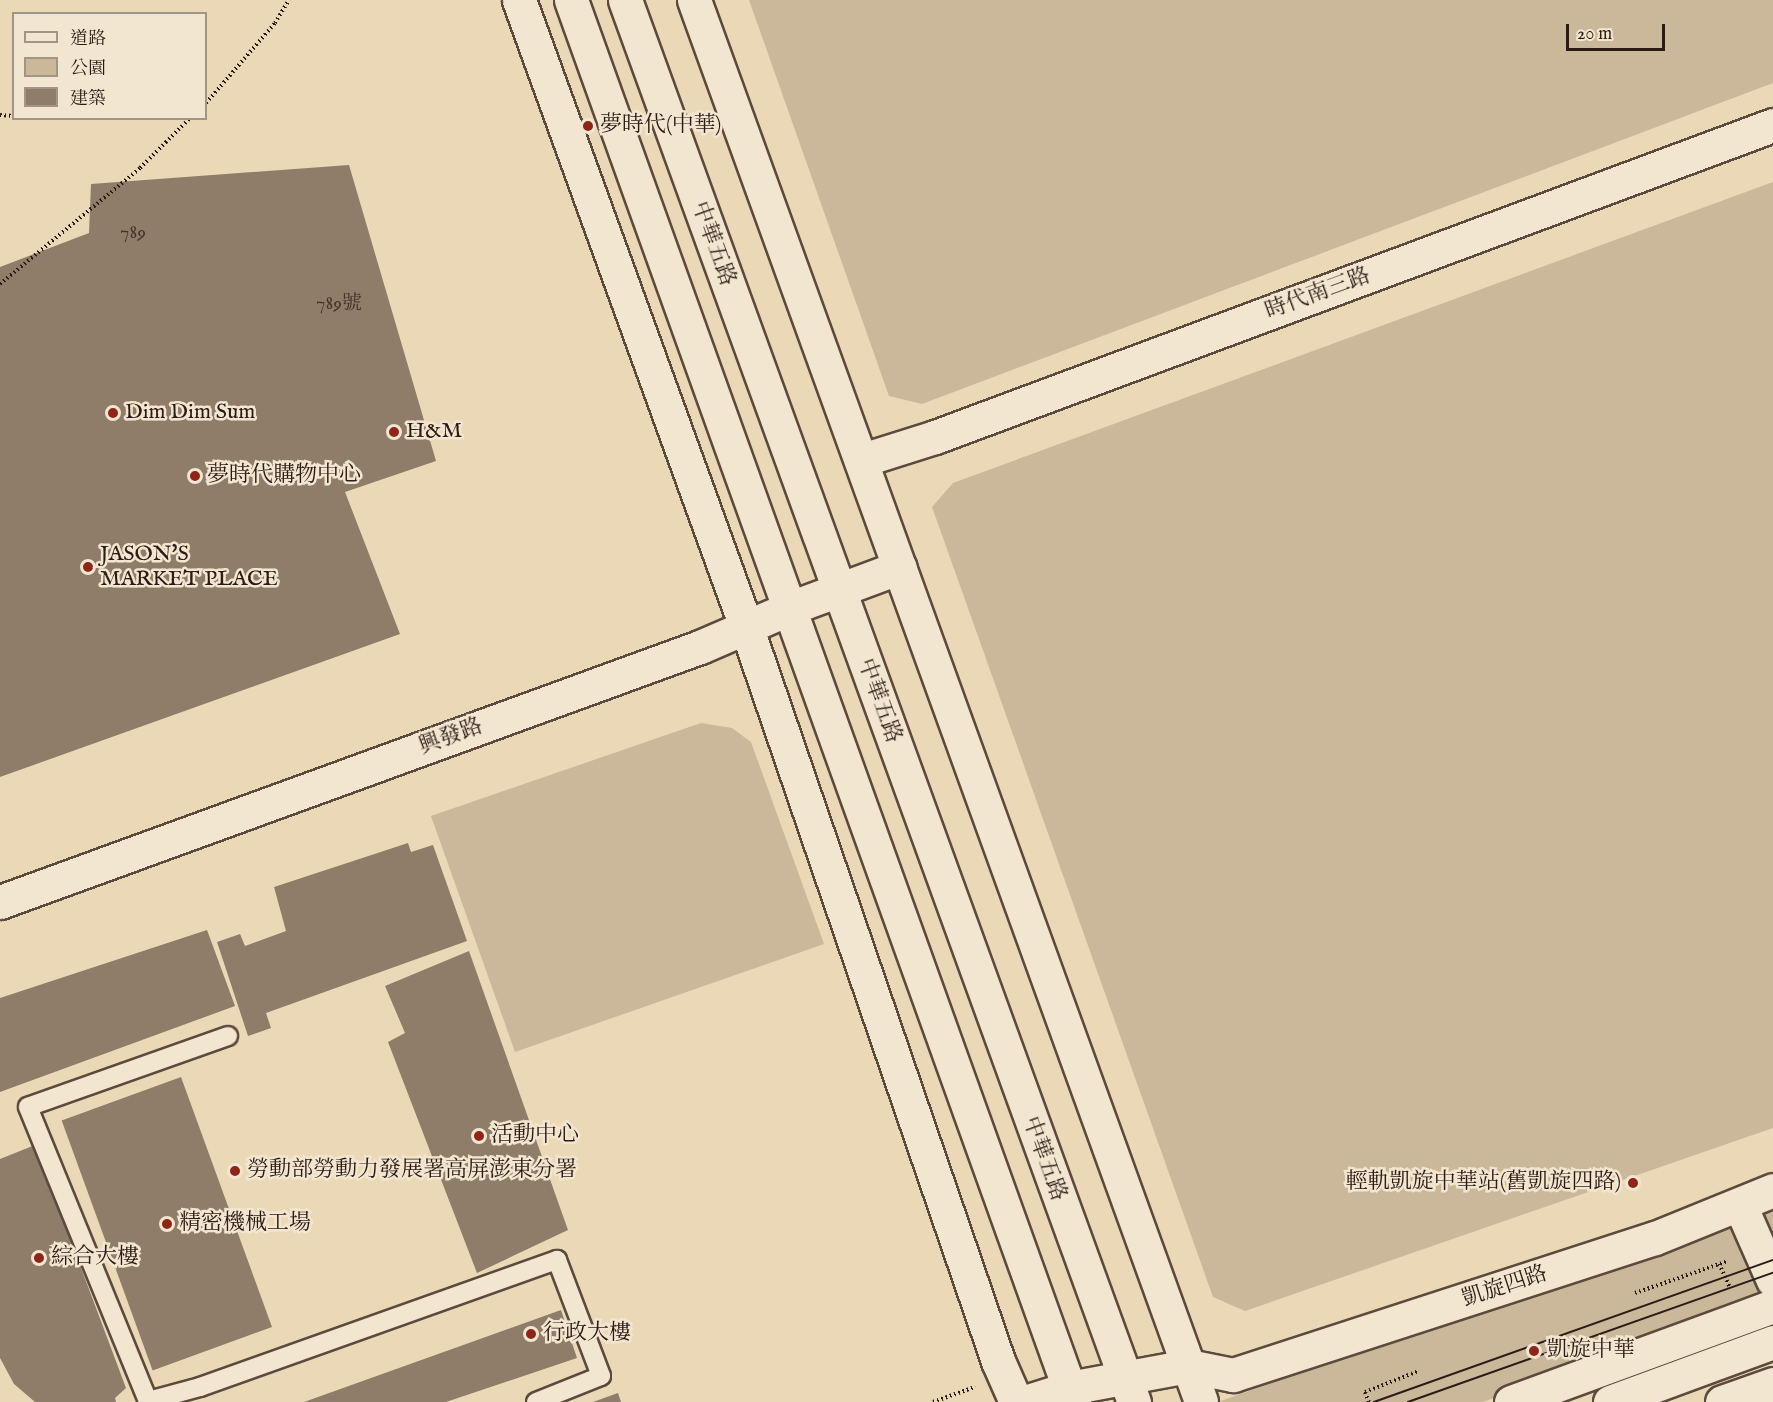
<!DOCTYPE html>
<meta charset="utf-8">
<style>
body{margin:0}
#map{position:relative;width:1773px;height:1402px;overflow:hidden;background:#ebd8b7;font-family:"IM FELL English","Noto Serif TC",serif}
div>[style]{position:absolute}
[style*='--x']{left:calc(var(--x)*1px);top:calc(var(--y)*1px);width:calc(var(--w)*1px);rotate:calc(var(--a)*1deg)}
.green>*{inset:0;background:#cbb89b}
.building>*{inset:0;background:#8f7d69;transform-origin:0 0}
.path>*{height:4px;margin-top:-2px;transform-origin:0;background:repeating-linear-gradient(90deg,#2c1b14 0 1.5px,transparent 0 4.5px)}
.roads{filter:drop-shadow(2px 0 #5c4a3d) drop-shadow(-2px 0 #5c4a3d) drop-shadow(0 2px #5c4a3d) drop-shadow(0 -2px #5c4a3d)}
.service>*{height:18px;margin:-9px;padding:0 9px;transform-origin:9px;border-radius:9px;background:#f2e6d0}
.minor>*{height:33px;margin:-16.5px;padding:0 16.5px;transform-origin:16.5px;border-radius:16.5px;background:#f2e6d0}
.tertiary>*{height:33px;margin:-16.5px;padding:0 16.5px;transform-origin:16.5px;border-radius:16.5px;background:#f2e6d0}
.secondary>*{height:33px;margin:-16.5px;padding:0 16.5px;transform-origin:16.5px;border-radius:16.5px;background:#f2e6d0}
.tram>*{height:1.5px;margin:-0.75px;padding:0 0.75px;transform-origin:0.75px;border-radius:0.75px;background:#2c1b14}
.dots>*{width:16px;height:16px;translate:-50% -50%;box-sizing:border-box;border:3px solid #f2e6d0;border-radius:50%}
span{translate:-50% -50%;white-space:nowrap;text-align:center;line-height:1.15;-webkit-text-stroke:5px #f2e6d0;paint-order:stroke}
.number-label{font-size:20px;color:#453429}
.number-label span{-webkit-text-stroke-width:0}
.poi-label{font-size:22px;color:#2c1b14}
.left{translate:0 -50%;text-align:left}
.right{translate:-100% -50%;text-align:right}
.street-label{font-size:22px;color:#2c1b14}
.legend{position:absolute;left:12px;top:12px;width:195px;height:108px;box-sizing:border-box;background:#f2e6d0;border:2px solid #a39585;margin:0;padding:8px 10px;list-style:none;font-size:18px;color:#2c1b14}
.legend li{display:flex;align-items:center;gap:12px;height:30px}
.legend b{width:30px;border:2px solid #a39585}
.scale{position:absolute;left:1566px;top:24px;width:99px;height:27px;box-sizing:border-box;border:3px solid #2c1b14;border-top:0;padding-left:8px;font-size:18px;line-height:21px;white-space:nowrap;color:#2c1b14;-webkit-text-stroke:4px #f2e6d0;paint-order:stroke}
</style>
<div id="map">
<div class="green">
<div style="clip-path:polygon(749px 0,1773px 0,1773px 83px,922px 404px,889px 396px)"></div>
<div style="clip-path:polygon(1773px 182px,1773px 1128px,1245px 1311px,1213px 1297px,932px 507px,953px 483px)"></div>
<div style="clip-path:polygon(701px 723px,732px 728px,751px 742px,824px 944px,515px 1052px,431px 816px)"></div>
<div style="clip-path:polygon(1773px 1204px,1773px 1299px,1483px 1402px,1218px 1402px)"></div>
</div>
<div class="building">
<div style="clip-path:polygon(349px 165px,436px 461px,345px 492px,400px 634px,0 777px,0 267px,89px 233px,91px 184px)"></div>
<div style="clip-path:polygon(408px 843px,411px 852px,433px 845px,467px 941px,266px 1013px,271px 1028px,248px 1036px,217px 942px,240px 934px,245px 946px,286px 931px,274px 887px)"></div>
<div style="clip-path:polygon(207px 930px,235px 1006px,0 1092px,0 998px)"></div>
<div style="clip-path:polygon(469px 951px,568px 1230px,477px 1273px,388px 1042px,405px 1033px,385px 986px)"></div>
<div style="left:181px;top:1077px;width:266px;height:127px;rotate:70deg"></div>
<div style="clip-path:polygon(35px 1145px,126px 1388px,115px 1398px,116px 1402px,35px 1402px,14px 1384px,0 1358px,0 1159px)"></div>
<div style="clip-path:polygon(561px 1310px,577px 1358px,446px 1402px,304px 1402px)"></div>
<div style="clip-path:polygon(618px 1393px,621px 1402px,593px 1402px)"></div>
</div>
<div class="path">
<div style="--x:206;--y:103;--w:106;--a:-49.2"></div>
<div style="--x:275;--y:23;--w:27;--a:-59"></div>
<div style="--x:0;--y:115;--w:14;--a:4"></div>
<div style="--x:0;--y:284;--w:182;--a:-39.6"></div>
<div style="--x:140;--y:168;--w:71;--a:-45"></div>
<div style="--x:1719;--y:1264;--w:26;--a:65"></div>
<div style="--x:1635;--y:1293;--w:98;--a:-19"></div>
<div style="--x:933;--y:1402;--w:45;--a:-19.7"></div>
<div style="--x:1369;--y:1402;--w:11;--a:-112"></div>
<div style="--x:1365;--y:1392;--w:58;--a:-21.3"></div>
</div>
<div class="roads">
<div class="service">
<div style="--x:228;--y:1036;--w:212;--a:160.5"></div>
<div style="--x:28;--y:1107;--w:318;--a:67.8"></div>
<div style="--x:148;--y:1401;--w:54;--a:-15.1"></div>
<div style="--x:200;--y:1387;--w:379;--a:-19.6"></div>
<div style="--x:557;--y:1260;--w:124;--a:69.2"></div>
<div style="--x:601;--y:1376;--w:70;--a:158.2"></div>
</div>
<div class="minor">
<div style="--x:862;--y:460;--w:77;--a:-17.5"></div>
<div style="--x:935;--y:437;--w:894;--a:-20.42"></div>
<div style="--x:0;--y:902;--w:745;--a:-20.02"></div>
<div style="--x:700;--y:647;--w:98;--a:-23.4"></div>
<div style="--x:790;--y:608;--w:117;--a:-20.4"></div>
<div style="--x:1740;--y:1205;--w:82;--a:66.3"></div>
<div style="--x:1233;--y:1375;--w:444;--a:-18"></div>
<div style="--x:1655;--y:1238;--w:127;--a:-22.1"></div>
</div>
<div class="tertiary">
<div style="--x:519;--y:0;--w:669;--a:70.08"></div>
<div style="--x:747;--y:629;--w:774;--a:71.07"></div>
<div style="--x:998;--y:1361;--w:45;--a:66.3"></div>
<div style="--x:694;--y:0;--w:1490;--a:70.11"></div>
<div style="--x:1025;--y:1402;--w:46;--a:-17.7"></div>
<div style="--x:1069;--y:1388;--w:121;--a:-10.5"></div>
<div style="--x:1188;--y:1366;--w:46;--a:11.3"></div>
<div style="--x:1511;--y:1402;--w:279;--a:-20.1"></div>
<div style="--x:1610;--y:1402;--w:174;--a:-20.2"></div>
<div style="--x:1722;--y:1402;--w:54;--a:-19.4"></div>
</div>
<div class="secondary">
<div style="--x:571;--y:0;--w:1490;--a:70.26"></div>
<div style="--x:625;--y:0;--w:1492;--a:70.05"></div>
</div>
</div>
<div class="tram">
<div style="--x:1374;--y:1402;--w:424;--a:-19.6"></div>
<div style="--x:1408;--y:1402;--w:387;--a:-19.5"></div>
</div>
<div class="dots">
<div style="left:588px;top:126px;background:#8f2418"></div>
<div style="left:113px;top:413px;background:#8f2418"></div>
<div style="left:394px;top:432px;background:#8f2418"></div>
<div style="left:195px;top:476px;background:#8f2418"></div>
<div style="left:88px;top:567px;background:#8f2418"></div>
<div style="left:479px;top:1136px;background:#8f2418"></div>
<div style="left:235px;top:1171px;background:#8f2418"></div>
<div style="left:1633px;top:1183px;background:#8f2418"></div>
<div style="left:167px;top:1224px;background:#8f2418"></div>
<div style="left:39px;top:1258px;background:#8f2418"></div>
<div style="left:531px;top:1334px;background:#8f2418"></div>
<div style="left:1534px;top:1351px;background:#8f2418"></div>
</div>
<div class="number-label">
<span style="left:133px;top:232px">789</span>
<span style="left:339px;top:303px">789號</span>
</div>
<div class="poi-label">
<span class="left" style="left:600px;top:126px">夢時代(中華)</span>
<span class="left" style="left:125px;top:413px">Dim Dim Sum</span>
<span class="left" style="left:406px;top:432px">H&amp;M</span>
<span class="left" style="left:207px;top:476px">夢時代購物中心</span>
<span class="left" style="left:100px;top:567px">JASON'S<br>MARKET PLACE</span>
<span class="left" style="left:491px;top:1136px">活動中心</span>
<span class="left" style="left:247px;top:1171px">勞動部勞動力發展署高屏澎東分署</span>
<span class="right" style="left:1621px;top:1183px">輕軌凱旋中華站(舊凱旋四路)</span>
<span class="left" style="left:179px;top:1224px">精密機械工場</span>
<span class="left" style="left:51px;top:1258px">綜合大樓</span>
<span class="left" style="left:543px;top:1334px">行政大樓</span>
<span class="left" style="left:1547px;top:1351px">凱旋中華</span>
</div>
<div class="street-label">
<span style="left:713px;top:244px;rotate:70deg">中華五路</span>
<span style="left:1318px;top:294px;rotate:-20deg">時代南三路</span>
<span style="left:879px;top:701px;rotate:70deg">中華五路</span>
<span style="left:451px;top:737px;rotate:-20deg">興發路</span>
<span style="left:1044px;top:1159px;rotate:70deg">中華五路</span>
<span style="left:1505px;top:1287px;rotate:-18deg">凱旋四路</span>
</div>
<ul class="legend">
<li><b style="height:8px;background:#f2e6d0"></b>道路</li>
<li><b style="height:16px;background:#cbb89b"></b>公園</li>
<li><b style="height:16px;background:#8f7d69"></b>建築</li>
</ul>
<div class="scale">20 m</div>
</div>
